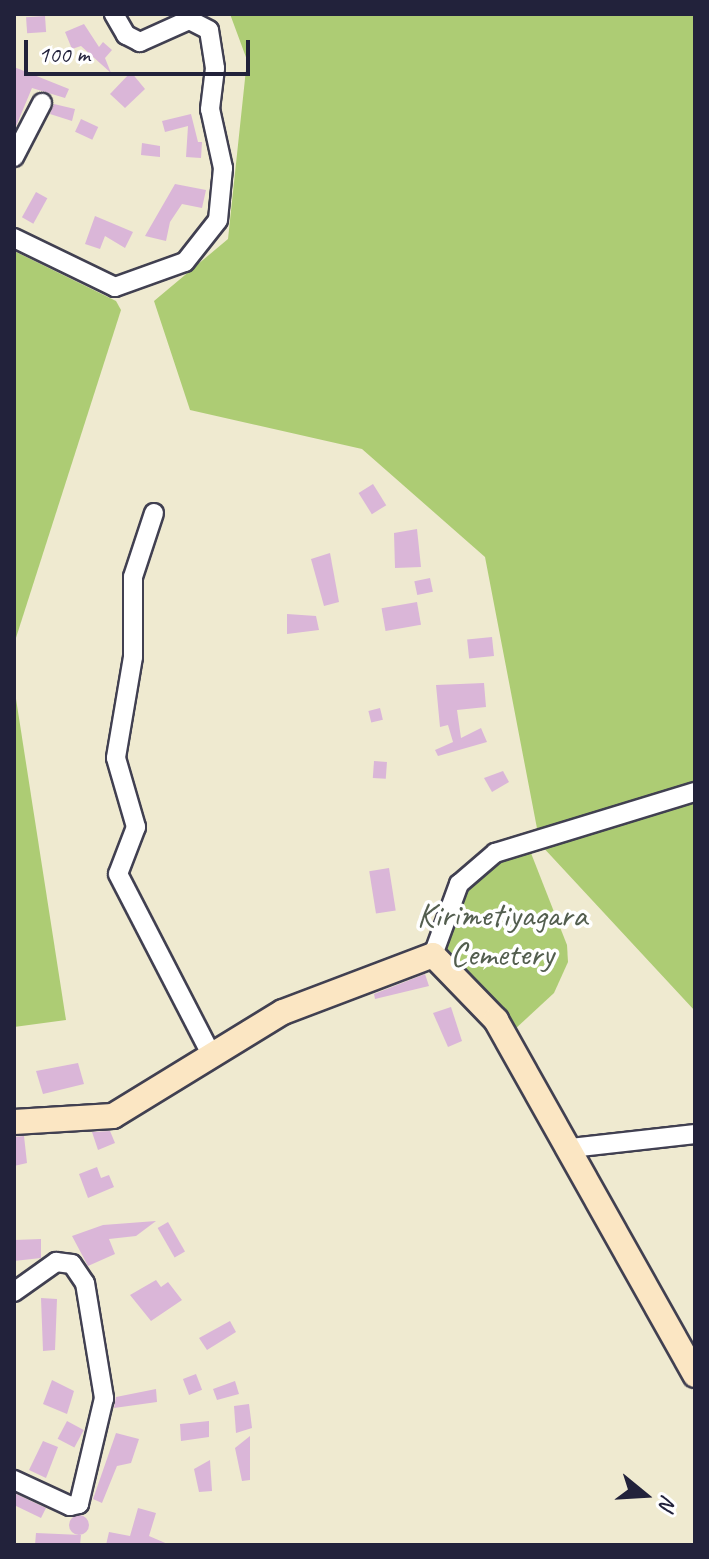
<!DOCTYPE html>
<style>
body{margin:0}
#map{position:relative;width:709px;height:1559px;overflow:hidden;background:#efead0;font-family:Caveat,sans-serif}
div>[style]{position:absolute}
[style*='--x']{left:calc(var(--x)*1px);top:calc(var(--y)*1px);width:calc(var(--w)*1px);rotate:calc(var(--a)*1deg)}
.green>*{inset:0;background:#adcc74}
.building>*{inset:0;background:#dab6d8;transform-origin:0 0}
.round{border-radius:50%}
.roads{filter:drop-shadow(2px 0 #414051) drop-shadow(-2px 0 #414051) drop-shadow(0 2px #414051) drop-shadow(0 -2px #414051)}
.street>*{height:18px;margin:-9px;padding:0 9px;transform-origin:9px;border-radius:9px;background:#fff}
.secondary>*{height:24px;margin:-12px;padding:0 12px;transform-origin:12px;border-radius:12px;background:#fbe6c3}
span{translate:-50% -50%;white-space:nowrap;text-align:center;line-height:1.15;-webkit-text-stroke:7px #fff;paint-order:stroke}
.park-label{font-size:34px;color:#535e4f}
.frame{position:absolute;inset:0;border:16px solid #22223b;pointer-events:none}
.north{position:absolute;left:605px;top:1455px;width:80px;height:80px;-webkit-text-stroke:6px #fff;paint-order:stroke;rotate:108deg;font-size:22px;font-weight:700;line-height:32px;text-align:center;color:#22223b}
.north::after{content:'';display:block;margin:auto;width:28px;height:36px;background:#22223b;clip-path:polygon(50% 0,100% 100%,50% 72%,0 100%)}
.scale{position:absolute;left:24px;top:40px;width:226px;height:36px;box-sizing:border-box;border:4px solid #22223b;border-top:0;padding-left:10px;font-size:24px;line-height:28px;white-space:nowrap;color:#22223b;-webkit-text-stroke:6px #fff;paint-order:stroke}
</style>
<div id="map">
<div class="green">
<div style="clip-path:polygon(230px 14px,695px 14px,695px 1011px,540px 844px,485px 557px,362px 449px,190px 410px,154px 301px,228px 239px,247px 60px)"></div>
<div style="clip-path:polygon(14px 251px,116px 301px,121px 310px,14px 644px)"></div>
<div style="clip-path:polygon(14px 686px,66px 1020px,14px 1027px)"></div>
<div style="clip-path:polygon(529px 848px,567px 945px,568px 962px,554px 993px,514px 1030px,443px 956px,454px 905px,471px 879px)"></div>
</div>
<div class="building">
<div style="left:45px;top:16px;width:16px;height:19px;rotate:86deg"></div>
<div style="clip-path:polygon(84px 24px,99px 47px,103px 42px,112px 50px,105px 58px,111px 73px,81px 46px,72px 49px,65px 32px)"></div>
<div style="clip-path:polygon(14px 67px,69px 89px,65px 98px,32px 88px,14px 131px)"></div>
<div style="clip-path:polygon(131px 72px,145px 89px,125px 108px,110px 94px)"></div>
<div style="clip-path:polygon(54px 104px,75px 109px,72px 121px,50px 114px)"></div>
<div style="clip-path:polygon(191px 114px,198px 142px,202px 142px,201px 158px,186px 157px,188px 126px,165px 132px,162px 121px)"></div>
<div style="left:81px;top:119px;width:19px;height:14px;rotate:25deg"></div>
<div style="clip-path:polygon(142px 143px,160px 146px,160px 157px,141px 155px)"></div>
<div style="clip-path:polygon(175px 184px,206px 190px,202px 208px,182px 204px,170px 222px,166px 241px,145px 236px)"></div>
<div style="left:36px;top:192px;width:13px;height:29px;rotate:29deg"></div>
<div style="clip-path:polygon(95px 216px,133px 232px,125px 248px,105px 236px,100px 249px,85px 244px)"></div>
<div style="left:373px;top:484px;width:25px;height:17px;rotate:58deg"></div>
<div style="clip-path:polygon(417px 529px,421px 567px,395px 568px,394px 533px)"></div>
<div style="clip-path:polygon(330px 553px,339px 602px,324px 606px,311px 559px)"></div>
<div style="left:430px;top:578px;width:14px;height:16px;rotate:78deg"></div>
<div style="left:417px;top:602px;width:23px;height:36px;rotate:80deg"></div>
<div style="clip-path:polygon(287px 614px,316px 616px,319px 630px,287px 634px)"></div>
<div style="left:492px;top:637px;width:19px;height:25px;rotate:84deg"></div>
<div style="clip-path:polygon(484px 683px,486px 707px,457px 710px,461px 738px,481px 728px,487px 742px,438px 756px,435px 750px,453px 742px,448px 725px,440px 727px,436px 685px)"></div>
<div style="left:380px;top:708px;width:12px;height:12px;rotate:76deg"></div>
<div style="left:374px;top:761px;width:13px;height:17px;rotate:4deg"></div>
<div style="clip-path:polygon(503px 771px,509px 782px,492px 792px,484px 778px)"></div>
<div style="left:389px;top:868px;width:43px;height:20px;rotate:81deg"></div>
<div style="clip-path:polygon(425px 974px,429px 986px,375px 999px,374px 994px)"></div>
<div style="clip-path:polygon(451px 1007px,462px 1041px,448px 1047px,433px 1013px)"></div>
<div style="clip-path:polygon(78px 1063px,84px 1084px,43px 1094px,36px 1071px)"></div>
<div style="clip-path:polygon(110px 1131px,115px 1143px,98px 1150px,92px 1132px)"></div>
<div style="clip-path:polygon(24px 1136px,27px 1163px,14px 1166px,14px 1137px)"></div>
<div style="clip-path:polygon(97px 1167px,101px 1178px,109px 1175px,114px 1187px,88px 1198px,79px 1174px)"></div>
<div style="clip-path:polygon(156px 1221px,136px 1236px,109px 1239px,115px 1254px,88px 1266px,72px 1236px,103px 1225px)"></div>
<div style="left:168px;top:1222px;width:34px;height:12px;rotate:60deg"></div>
<div style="clip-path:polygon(41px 1239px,41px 1258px,14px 1261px,14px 1240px)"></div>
<div style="clip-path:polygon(156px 1280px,161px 1287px,168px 1282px,182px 1300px,151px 1321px,130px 1295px)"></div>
<div style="clip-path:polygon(41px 1298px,57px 1299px,55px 1350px,43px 1351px)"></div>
<div style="clip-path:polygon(230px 1321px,236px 1332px,207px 1350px,199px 1338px)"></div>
<div style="left:196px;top:1374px;width:17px;height:14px;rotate:69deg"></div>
<div style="clip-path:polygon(52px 1380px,74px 1391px,67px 1414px,43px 1404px)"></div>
<div style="clip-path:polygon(235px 1381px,239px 1394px,217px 1400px,213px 1389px)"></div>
<div style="clip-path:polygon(156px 1389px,157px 1402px,114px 1408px,116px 1397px)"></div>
<div style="clip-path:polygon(249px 1404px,252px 1428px,236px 1433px,234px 1406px)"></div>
<div style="left:67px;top:1421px;width:19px;height:20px;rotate:28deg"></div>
<div style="clip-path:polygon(209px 1421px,209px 1437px,181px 1441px,180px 1424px)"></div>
<div style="clip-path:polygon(116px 1433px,139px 1439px,131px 1463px,117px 1466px,102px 1503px,93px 1499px)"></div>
<div style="clip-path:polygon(250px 1436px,250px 1480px,242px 1481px,235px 1448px)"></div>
<div style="clip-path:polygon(43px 1441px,58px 1447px,46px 1478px,29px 1470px)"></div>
<div style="clip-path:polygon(210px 1460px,212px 1491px,199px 1492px,194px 1469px)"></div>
<div style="clip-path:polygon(14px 1493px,46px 1508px,41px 1518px,14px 1505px)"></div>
<div style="clip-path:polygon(138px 1508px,156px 1513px,149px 1536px,170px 1545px,106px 1545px,109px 1532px,130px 1536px)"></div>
<div class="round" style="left:69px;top:1515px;width:20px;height:20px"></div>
<div style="clip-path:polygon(36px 1533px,81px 1535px,80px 1545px,35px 1545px)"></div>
</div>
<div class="roads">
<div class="street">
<div style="--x:14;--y:157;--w:61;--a:-62.6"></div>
<div style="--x:14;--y:238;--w:112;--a:25.9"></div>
<div style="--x:115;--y:287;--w:74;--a:-19.7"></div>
<div style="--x:185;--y:262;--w:53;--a:-51.8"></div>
<div style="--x:218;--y:220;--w:52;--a:-84.5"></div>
<div style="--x:223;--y:168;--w:60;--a:-102.4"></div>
<div style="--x:210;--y:109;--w:41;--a:-83"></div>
<div style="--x:215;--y:68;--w:38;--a:-99"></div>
<div style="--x:209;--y:30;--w:22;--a:-153"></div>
<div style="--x:189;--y:20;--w:54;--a:155.8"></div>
<div style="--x:140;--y:42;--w:16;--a:-153"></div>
<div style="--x:126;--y:35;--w:24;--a:-120"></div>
<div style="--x:154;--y:513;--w:67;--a:108.2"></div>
<div style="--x:133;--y:577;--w:80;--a:90"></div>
<div style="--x:133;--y:657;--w:102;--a:99.6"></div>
<div style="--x:116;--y:758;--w:72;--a:73.8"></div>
<div style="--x:136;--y:827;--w:50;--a:111"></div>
<div style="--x:118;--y:874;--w:200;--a:62.7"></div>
<div style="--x:433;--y:955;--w:76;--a:-69.9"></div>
<div style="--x:459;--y:884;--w:48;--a:-40.7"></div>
<div style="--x:495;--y:853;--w:209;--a:-17"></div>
<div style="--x:571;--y:1148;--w:125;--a:-6.4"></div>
<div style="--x:14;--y:1292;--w:52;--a:-35.5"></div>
<div style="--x:56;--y:1262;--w:16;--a:7"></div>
<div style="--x:72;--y:1264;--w:23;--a:56"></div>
<div style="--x:85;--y:1283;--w:117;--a:80.6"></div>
<div style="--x:104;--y:1398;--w:109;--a:103.3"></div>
<div style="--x:79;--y:1504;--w:9;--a:167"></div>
<div style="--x:70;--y:1506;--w:62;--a:-155.1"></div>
</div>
<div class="secondary">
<div style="--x:14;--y:1122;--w:99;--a:-3.5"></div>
<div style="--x:113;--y:1116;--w:199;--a:-31.5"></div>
<div style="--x:283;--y:1012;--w:160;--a:-20.8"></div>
<div style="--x:433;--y:955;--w:91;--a:45.9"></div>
<div style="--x:496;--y:1020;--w:407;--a:60.7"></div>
</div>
</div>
<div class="park-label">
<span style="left:502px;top:934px">Kirimetiyagara<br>Cemetery</span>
</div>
<div class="frame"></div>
<div class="north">N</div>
<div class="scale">100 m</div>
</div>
